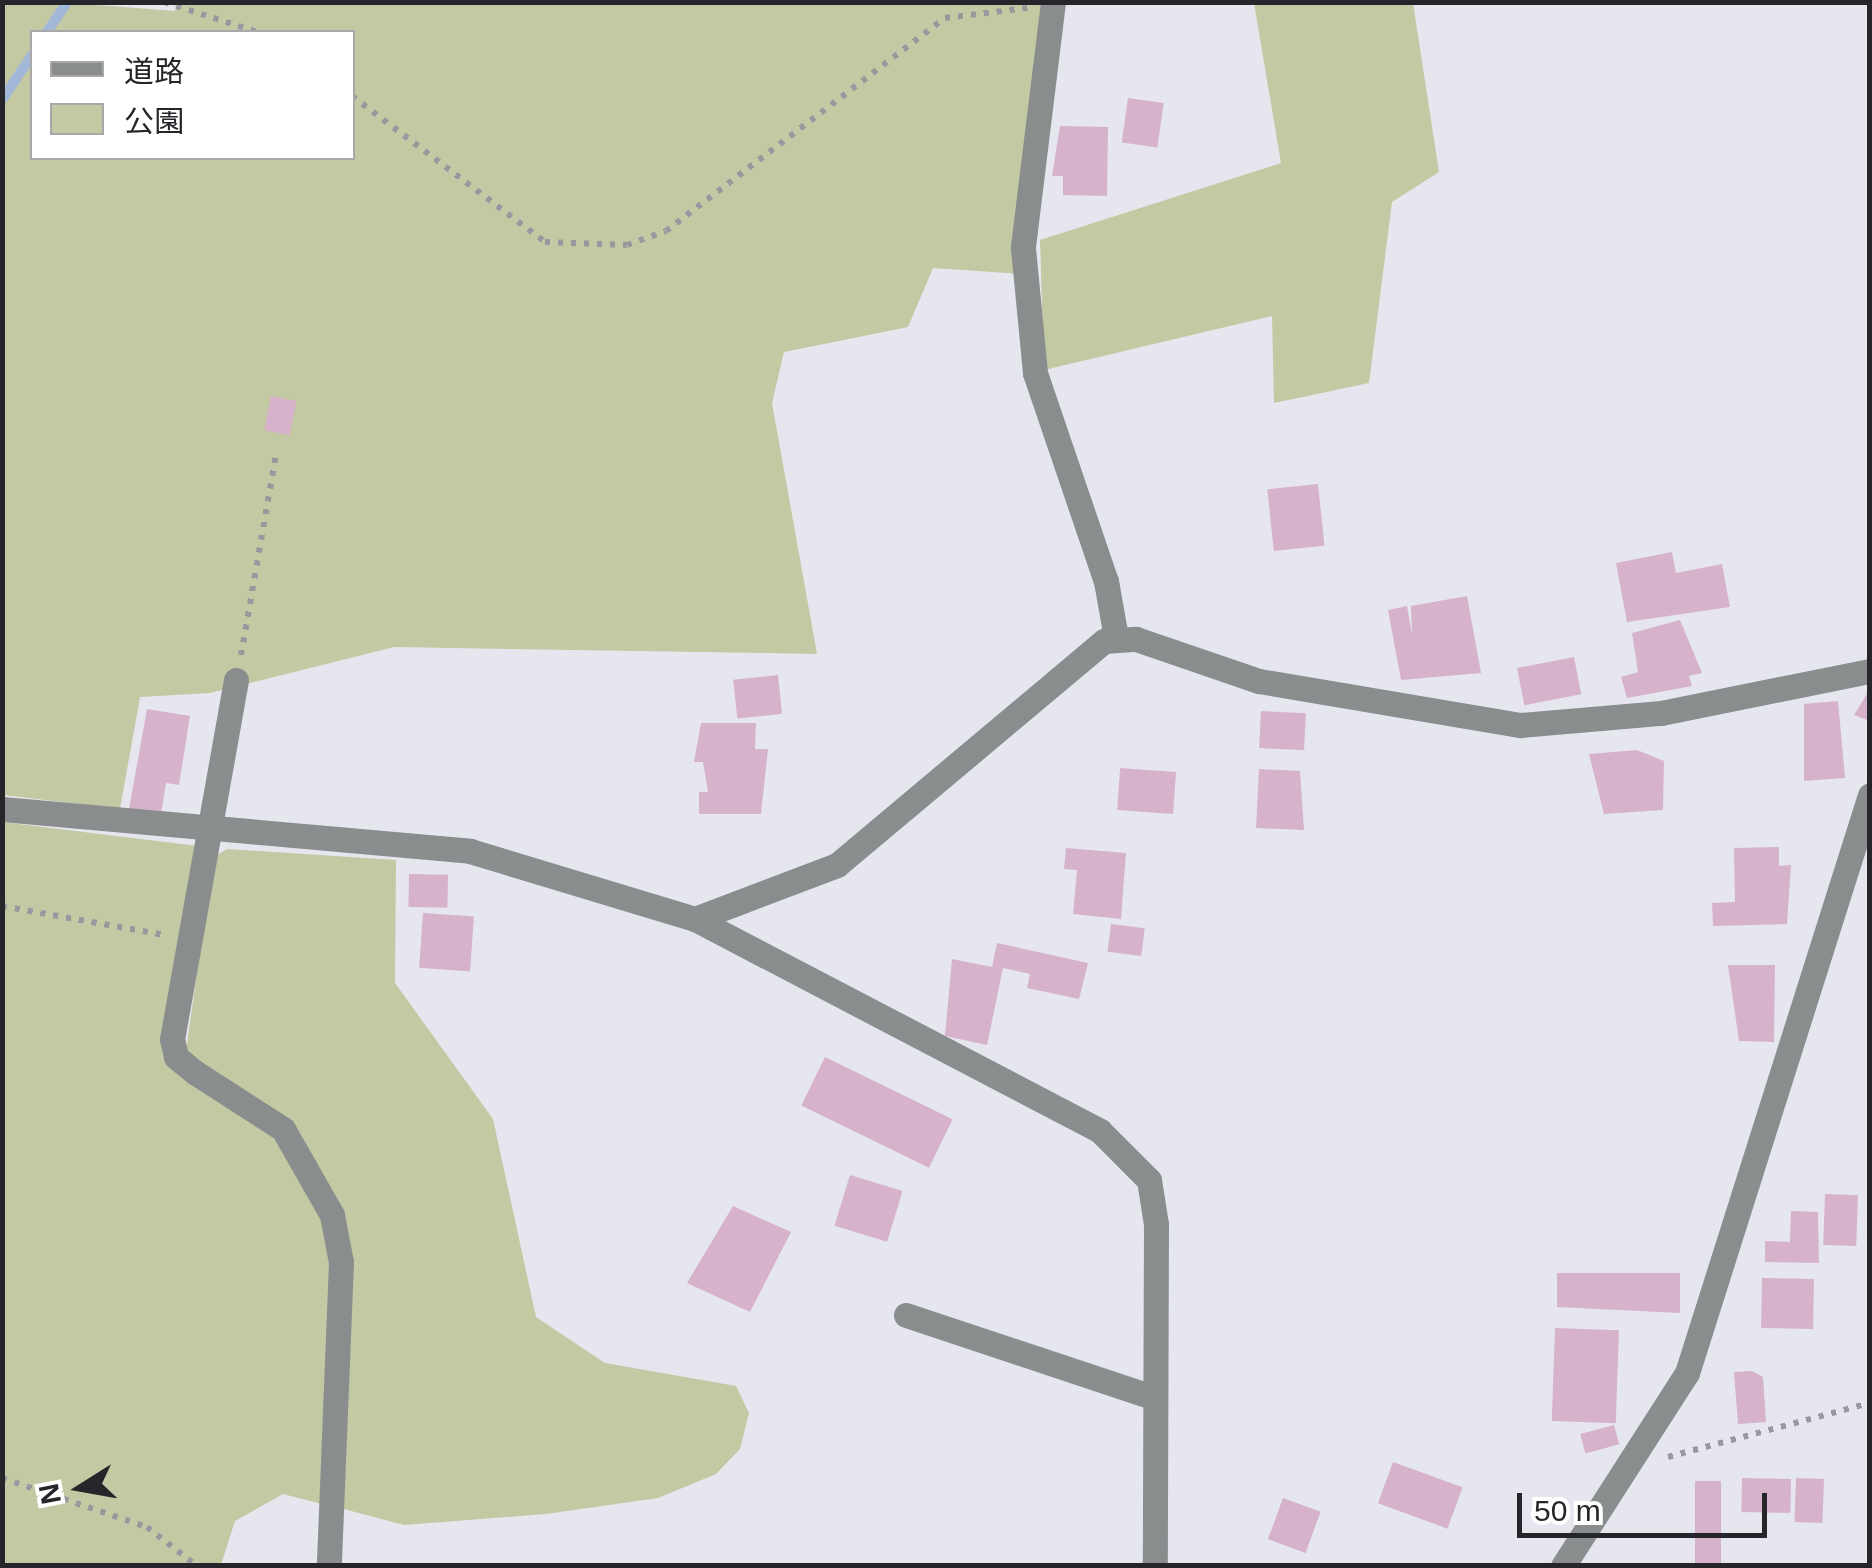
<!DOCTYPE html>
<meta charset="utf-8">
<style>
body{margin:0}
#map{position:relative;width:1872px;height:1568px;overflow:hidden;background:#e6e6ef;font-family:Helvetica,"Noto Sans JP",sans-serif}
div>[style]{position:absolute}
[style*='--x']{left:calc(var(--x)*1px);top:calc(var(--y)*1px);width:calc(var(--w)*1px);rotate:calc(var(--a)*1deg)}
.green>*{inset:0;background:#c3c9a3}
.stream>*{height:10px;margin:-5px;padding:0 5px;transform-origin:5px;border-radius:5px;background:#a3b7d9}
.building>*{inset:0;background:#d6b2cb;transform-origin:0 0}
.path>*{height:6px;margin-top:-3px;transform-origin:0;background:repeating-linear-gradient(90deg,#98989f 0 5px,transparent 0 13px)}
.minor>*{height:25px;margin:-12.5px;padding:0 12.5px;transform-origin:12.5px;border-radius:12.5px;background:#898d8e}
span{translate:-50% -50%;white-space:nowrap;text-align:center;line-height:1.15;-webkit-text-stroke:9px #fff;paint-order:stroke}
.frame{position:absolute;inset:0;border:5px solid #26262a;pointer-events:none}
.legend{position:absolute;left:30px;top:30px;width:325px;height:130px;box-sizing:border-box;background:#fff;border:2px solid #a8a8aa;margin:0;padding:12px 18px;list-style:none;font-size:30px;color:#26262a}
.legend li{display:flex;align-items:center;gap:20px;height:50px}
.legend b{width:50px;border:2px solid #a8a8aa}
.north{position:absolute;left:30px;top:1438px;width:100px;height:100px;-webkit-text-stroke:8px #fff;paint-order:stroke;rotate:259deg;font-size:28px;font-weight:700;line-height:40px;text-align:center;color:#26262a}
.north::after{content:'';display:block;margin:auto;width:35px;height:45px;background:#26262a;clip-path:polygon(50% 0,100% 100%,50% 72%,0 100%)}
.scale{position:absolute;left:1517px;top:1493px;width:250px;height:45px;box-sizing:border-box;border:5px solid #26262a;border-top:0;padding-left:12px;font-size:30px;line-height:35px;white-space:nowrap;color:#26262a;-webkit-text-stroke:8px #fff;paint-order:stroke}
</style>
<div id="map">
<div class="green">
<div style="clip-path:polygon(3px 2px,63px 3px,43px 32px,32px 32px,32px 48px,3px 93px)"></div>
<div style="clip-path:polygon(176px 2px,1047px 3px,1021px 274px,933px 268px,908px 327px,784px 352px,772px 403px,817px 654px,394px 647px,210px 693px,140px 697px,120px 809px,3px 795px,2px 107px,32px 62px,32px 158px,352px 158px,352px 32px,52px 32px,72px 3px,175px 11px)"></div>
<div style="clip-path:polygon(1254px 3px,1413px 3px,1439px 172px,1392px 202px,1369px 383px,1274px 403px,1272px 316px,1044px 370px,1040px 240px,1281px 163px)"></div>
<div style="clip-path:polygon(2px 822px,198px 846px,166px 1052px,282px 1141px,322px 1214px,331px 1259px,322px 1504px,283px 1494px,235px 1521px,221px 1565px,3px 1565px)"></div>
<div style="clip-path:polygon(227px 849px,396px 860px,395px 983px,493px 1119px,536px 1317px,605px 1363px,736px 1386px,749px 1413px,740px 1449px,716px 1474px,658px 1498px,546px 1514px,404px 1525px,340px 1508px,349px 1258px,293px 1130px,186px 1051px,213px 858px)"></div>
</div>
<div class="stream">
<div style="--x:47;--y:32;--w:36;--a:-56"></div>
<div style="--x:2;--y:100;--w:54;--a:-56.3"></div>
</div>
<div class="building">
<div style="left:1128px;top:98px;width:36px;height:45px;rotate:8deg"></div>
<div style="clip-path:polygon(1060px 126px,1108px 127px,1107px 196px,1063px 195px,1063px 176px,1052px 176px)"></div>
<div style="left:271px;top:396px;width:26px;height:35px;rotate:11deg"></div>
<div style="left:1318px;top:484px;width:62px;height:51px;rotate:84deg"></div>
<div style="clip-path:polygon(1672px 552px,1676px 573px,1722px 564px,1730px 607px,1627px 622px,1616px 563px)"></div>
<div style="clip-path:polygon(1467px 596px,1481px 673px,1401px 680px,1388px 610px,1407px 606px,1412px 635px,1411px 606px)"></div>
<div style="clip-path:polygon(1680px 620px,1702px 673px,1689px 676px,1692px 686px,1627px 698px,1621px 677px,1638px 672px,1632px 633px)"></div>
<div style="left:1574px;top:657px;width:38px;height:58px;rotate:79deg"></div>
<div style="left:778px;top:675px;width:39px;height:45px;rotate:84deg"></div>
<div style="clip-path:polygon(1870px 689px,1870px 721px,1854px 715px)"></div>
<div style="clip-path:polygon(1838px 701px,1845px 778px,1804px 781px,1804px 704px)"></div>
<div style="clip-path:polygon(147px 709px,190px 716px,179px 785px,166px 783px,161px 814px,129px 809px)"></div>
<div style="left:1261px;top:711px;width:45px;height:37px;rotate:3deg"></div>
<div style="clip-path:polygon(701px 723px,756px 723px,755px 749px,768px 749px,761px 814px,699px 814px,699px 792px,708px 792px,703px 762px,694px 762px)"></div>
<div style="clip-path:polygon(1637px 750px,1664px 761px,1663px 810px,1604px 814px,1589px 754px)"></div>
<div style="clip-path:polygon(1259px 769px,1300px 771px,1304px 830px,1256px 828px)"></div>
<div style="left:1176px;top:772px;width:42px;height:56px;rotate:94deg"></div>
<div style="clip-path:polygon(1779px 847px,1779px 866px,1791px 865px,1787px 924px,1713px 926px,1712px 903px,1735px 902px,1734px 848px)"></div>
<div style="clip-path:polygon(1066px 848px,1126px 853px,1121px 919px,1073px 914px,1077px 870px,1064px 869px)"></div>
<div style="left:409px;top:874px;width:39px;height:33px;rotate:1deg"></div>
<div style="left:423px;top:913px;width:51px;height:55px;rotate:4deg"></div>
<div style="left:1111px;top:924px;width:34px;height:28px;rotate:7deg"></div>
<div style="clip-path:polygon(997px 943px,1088px 963px,1079px 999px,1027px 988px,1030px 974px,1003px 968px,987px 1045px,945px 1036px,952px 959px,992px 967px)"></div>
<div style="clip-path:polygon(1728px 965px,1775px 965px,1774px 1042px,1739px 1041px)"></div>
<div style="left:825px;top:1057px;width:142px;height:54px;rotate:26deg"></div>
<div style="left:850px;top:1175px;width:55px;height:53px;rotate:17deg"></div>
<div style="left:1825px;top:1194px;width:33px;height:51px;rotate:2deg"></div>
<div style="clip-path:polygon(733px 1206px,791px 1232px,750px 1312px,687px 1283px)"></div>
<div style="clip-path:polygon(1791px 1211px,1818px 1212px,1819px 1263px,1765px 1262px,1765px 1241px,1790px 1242px)"></div>
<div style="clip-path:polygon(1557px 1273px,1680px 1273px,1680px 1313px,1557px 1307px)"></div>
<div style="left:1762px;top:1278px;width:52px;height:50px;rotate:1deg"></div>
<div style="left:1555px;top:1328px;width:64px;height:93px;rotate:2deg"></div>
<div style="clip-path:polygon(1752px 1371px,1763px 1377px,1766px 1422px,1738px 1424px,1734px 1372px)"></div>
<div style="left:1614px;top:1425px;width:20px;height:35px;rotate:75deg"></div>
<div style="left:1393px;top:1462px;width:74px;height:44px;rotate:20deg"></div>
<div style="left:1742px;top:1478px;width:49px;height:34px;rotate:1deg"></div>
<div style="left:1796px;top:1478px;width:28px;height:44px;rotate:2deg"></div>
<div style="left:1695px;top:1481px;width:26px;height:85px"></div>
<div style="left:1283px;top:1498px;width:40px;height:44px;rotate:20deg"></div>
</div>
<div class="path">
<div style="--x:164;--y:2;--w:98;--a:17.9"></div>
<div style="--x:352;--y:96;--w:242;--a:37.1"></div>
<div style="--x:545;--y:242;--w:82;--a:2.1"></div>
<div style="--x:627;--y:245;--w:41;--a:-19.7"></div>
<div style="--x:666;--y:231;--w:351;--a:-37.4"></div>
<div style="--x:945;--y:18;--w:83;--a:-7"></div>
<div style="--x:241;--y:655;--w:204;--a:-80.1"></div>
<div style="--x:2;--y:906;--w:165;--a:10.1"></div>
<div style="--x:1668;--y:1457;--w:209;--a:-15"></div>
<div style="--x:2;--y:1478;--w:153;--a:18.7"></div>
<div style="--x:147;--y:1527;--w:63;--a:38"></div>
</div>
<div class="minor">
<div style="--x:1053;--y:2;--w:248;--a:97"></div>
<div style="--x:1023;--y:248;--w:126;--a:84.5"></div>
<div style="--x:1035;--y:373;--w:220;--a:71.2"></div>
<div style="--x:1106;--y:581;--w:58;--a:80"></div>
<div style="--x:236;--y:680;--w:365;--a:100.1"></div>
<div style="--x:172;--y:1039;--w:18;--a:77"></div>
<div style="--x:176;--y:1057;--w:26;--a:39"></div>
<div style="--x:196;--y:1073;--w:103;--a:32.8"></div>
<div style="--x:283;--y:1129;--w:99;--a:60.3"></div>
<div style="--x:332;--y:1215;--w:48;--a:79.2"></div>
<div style="--x:341;--y:1262;--w:304;--a:92.3"></div>
<div style="--x:2;--y:809;--w:470;--a:5.1"></div>
<div style="--x:470;--y:851;--w:235;--a:16.8"></div>
<div style="--x:695;--y:919;--w:457;--a:27.6"></div>
<div style="--x:1100;--y:1131;--w:69;--a:45"></div>
<div style="--x:1149;--y:1180;--w:45;--a:81"></div>
<div style="--x:1156;--y:1224;--w:342;--a:90.2"></div>
<div style="--x:695;--y:919;--w:152;--a:-20.8"></div>
<div style="--x:837;--y:865;--w:349;--a:-40"></div>
<div style="--x:1104;--y:641;--w:32;--a:-4"></div>
<div style="--x:1136;--y:639;--w:130;--a:18.9"></div>
<div style="--x:1259;--y:681;--w:265;--a:9.6"></div>
<div style="--x:1520;--y:725;--w:142;--a:-4.9"></div>
<div style="--x:1661;--y:713;--w:213;--a:-11.4"></div>
<div style="--x:906;--y:1315;--w:260;--a:18.4"></div>
<div style="--x:1563;--y:1566;--w:229;--a:-57.3"></div>
<div style="--x:1687;--y:1373;--w:606;--a:-72.43"></div>
</div>
<div class="frame"></div>
<ul class="legend">
<li><b style="height:12px;background:#898d8e"></b>道路</li>
<li><b style="height:28px;background:#c3c9a3"></b>公園</li>
</ul>
<div class="north">N</div>
<div class="scale">50 m</div>
</div>
